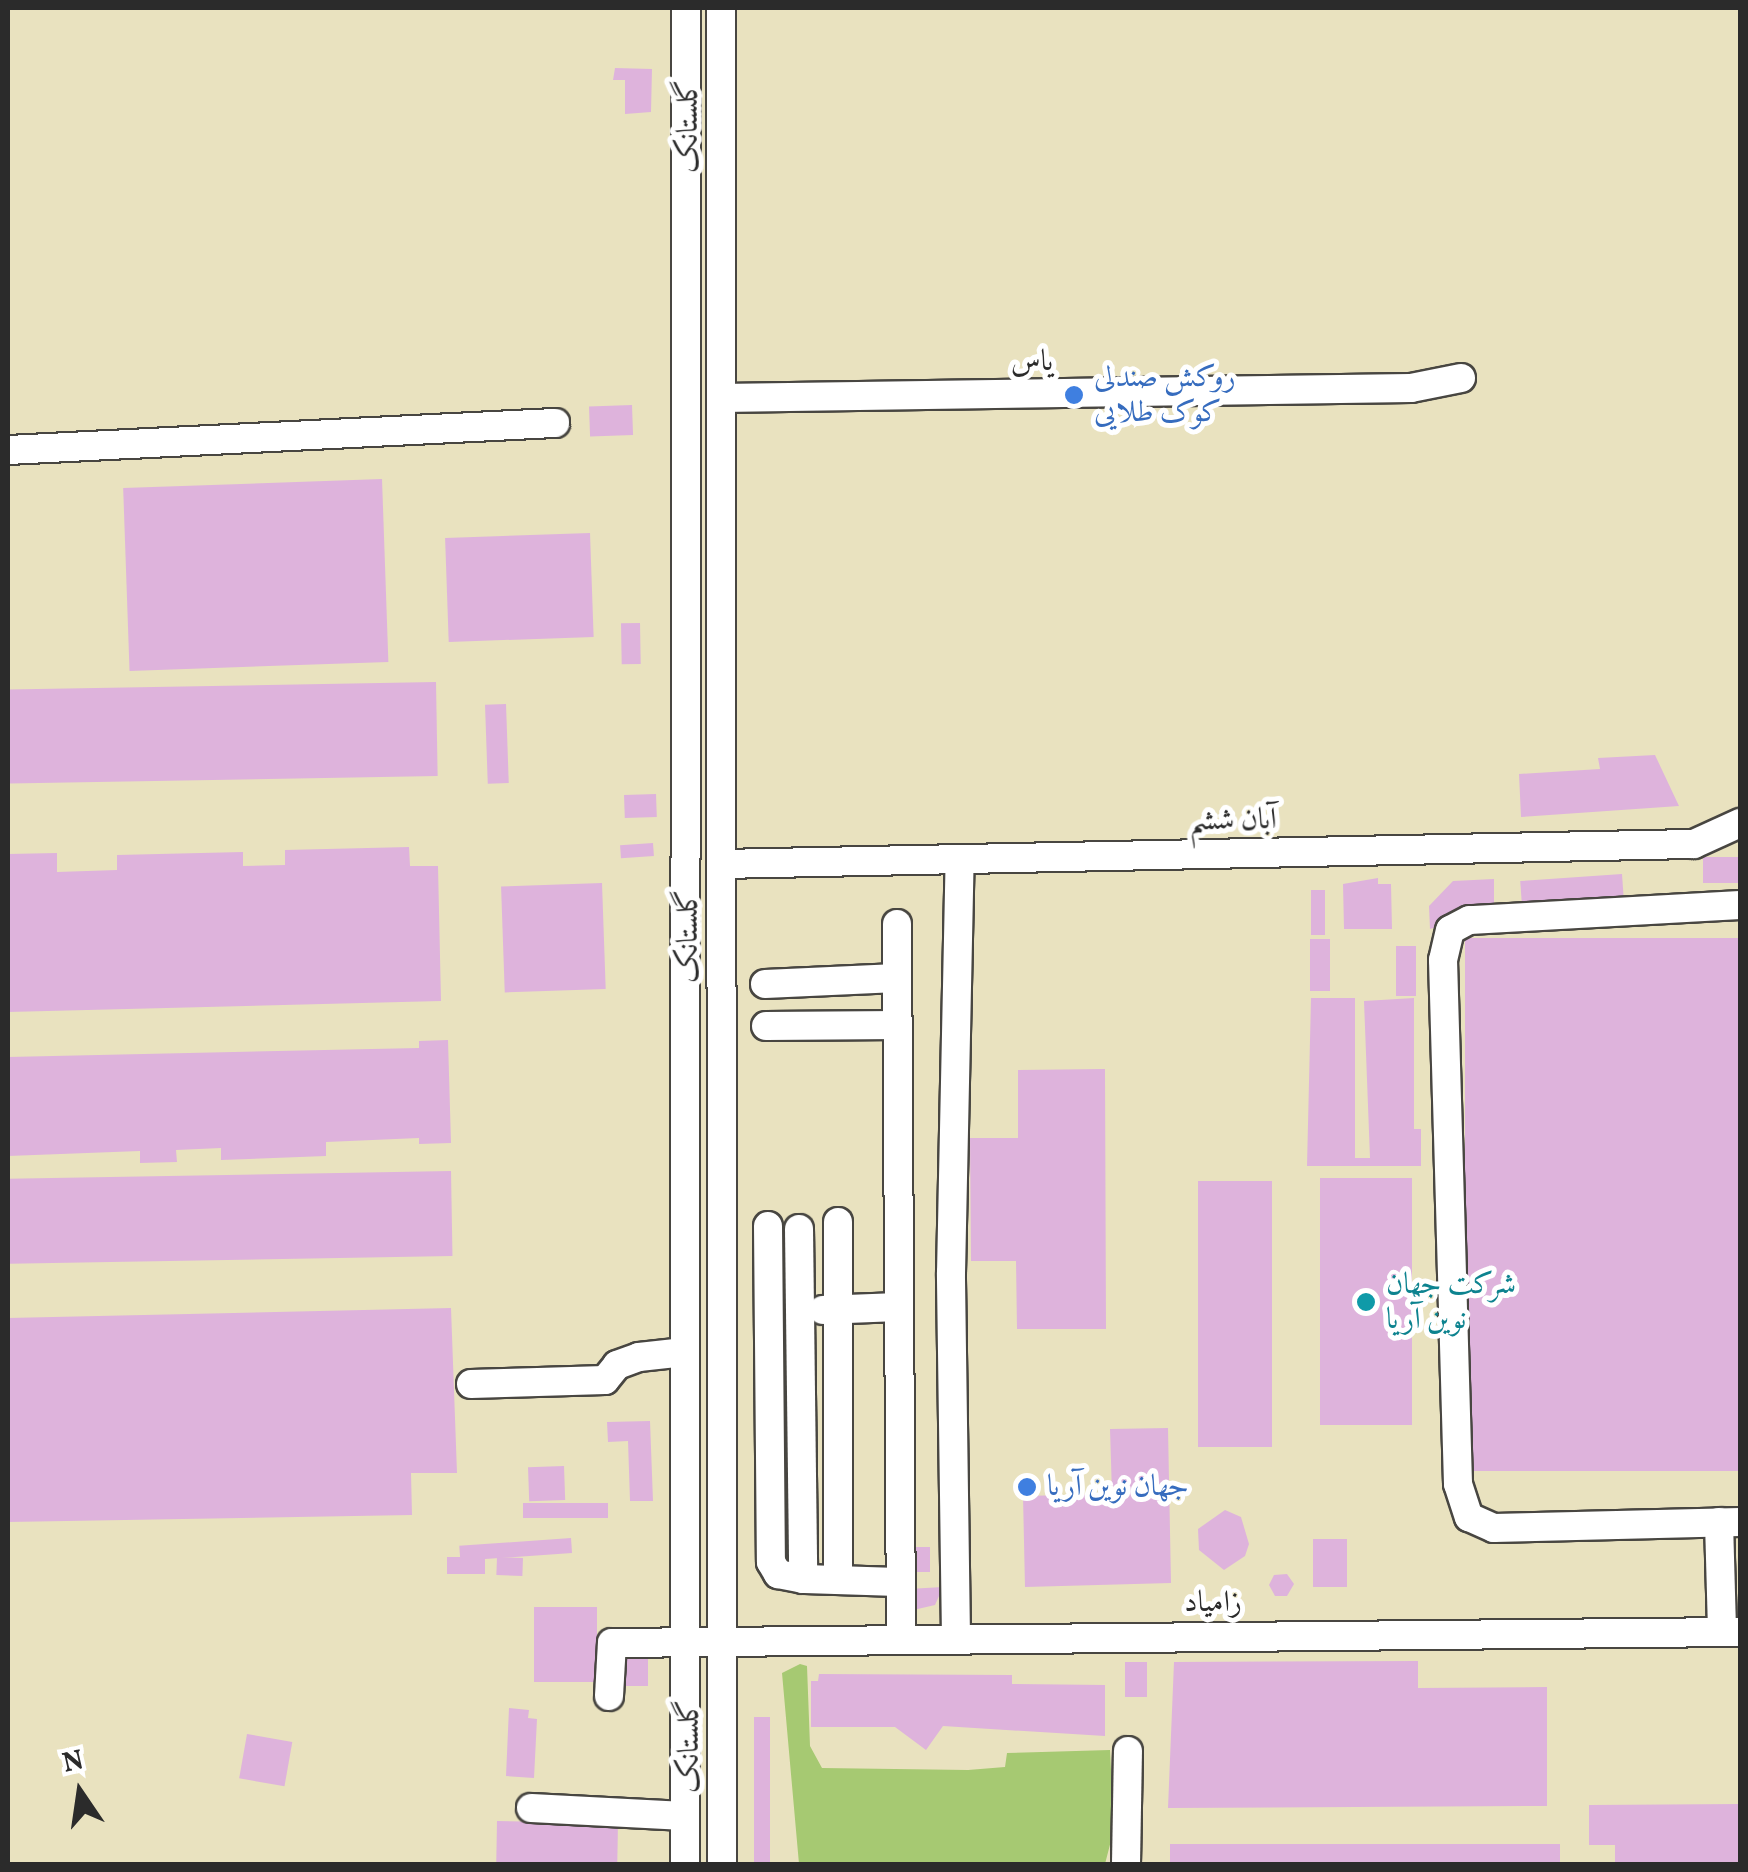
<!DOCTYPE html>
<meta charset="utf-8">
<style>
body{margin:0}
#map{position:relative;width:1748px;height:1872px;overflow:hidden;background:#e9e2bf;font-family:Vollkorn,Amiri,serif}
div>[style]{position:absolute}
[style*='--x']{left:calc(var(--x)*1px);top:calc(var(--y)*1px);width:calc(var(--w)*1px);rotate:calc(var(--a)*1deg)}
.green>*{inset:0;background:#a6c972}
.building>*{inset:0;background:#deb3dc;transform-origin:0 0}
.roads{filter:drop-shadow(2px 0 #484641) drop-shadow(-2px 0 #484641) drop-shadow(0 2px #484641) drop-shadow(0 -2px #484641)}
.minor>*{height:28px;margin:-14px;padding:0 14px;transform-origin:14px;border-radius:14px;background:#fff}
.dots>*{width:28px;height:28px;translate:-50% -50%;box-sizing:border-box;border:5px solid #fff;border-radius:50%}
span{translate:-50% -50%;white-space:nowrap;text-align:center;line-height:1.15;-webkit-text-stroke:10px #fff;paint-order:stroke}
.street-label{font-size:30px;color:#2b2b2b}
.shop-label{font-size:30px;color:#366cbe}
.left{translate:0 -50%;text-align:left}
.culture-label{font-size:30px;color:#0d838f}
.frame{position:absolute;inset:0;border:10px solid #2b2b2b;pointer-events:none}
.north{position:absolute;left:30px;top:1742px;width:100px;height:100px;-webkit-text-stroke:8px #fff;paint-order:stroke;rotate:347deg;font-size:28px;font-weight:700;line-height:40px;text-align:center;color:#2b2b2b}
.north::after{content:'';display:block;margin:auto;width:35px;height:45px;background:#2b2b2b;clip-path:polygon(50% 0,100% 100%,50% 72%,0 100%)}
</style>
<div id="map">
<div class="green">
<div style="clip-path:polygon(800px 1664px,807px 1666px,810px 1746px,822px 1768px,968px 1770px,1005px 1767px,1007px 1753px,1110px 1750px,1114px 1829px,1105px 1864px,799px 1864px,782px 1673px)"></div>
</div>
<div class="building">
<div style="clip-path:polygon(615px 68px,652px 69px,651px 112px,625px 114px,625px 80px,613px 80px)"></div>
<div style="left:632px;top:405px;width:30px;height:43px;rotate:88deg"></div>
<div style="left:382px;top:479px;width:183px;height:259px;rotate:88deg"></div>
<div style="left:590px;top:533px;width:104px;height:145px;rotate:88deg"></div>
<div style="left:640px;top:623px;width:41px;height:19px;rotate:89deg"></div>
<div style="left:436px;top:682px;width:94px;height:428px;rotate:89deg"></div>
<div style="left:506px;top:704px;width:79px;height:21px;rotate:88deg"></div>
<div style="clip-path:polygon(1655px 755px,1679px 806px,1521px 817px,1519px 774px,1600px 769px,1598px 758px)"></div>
<div style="left:656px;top:794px;width:23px;height:32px;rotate:88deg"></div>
<div style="left:653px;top:843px;width:13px;height:33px;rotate:86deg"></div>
<div style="clip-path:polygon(409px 847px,410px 866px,438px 866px,441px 1001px,8px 1012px,8px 854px,57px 853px,57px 872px,117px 870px,117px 855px,243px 852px,243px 866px,285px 865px,285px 850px)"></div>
<div style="left:1740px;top:857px;width:26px;height:37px;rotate:90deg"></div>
<div style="left:1622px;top:874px;width:27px;height:102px;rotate:86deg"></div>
<div style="clip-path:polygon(1378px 878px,1378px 884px,1391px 884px,1392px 929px,1344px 929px,1343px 884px)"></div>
<div style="clip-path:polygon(1494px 879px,1494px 910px,1430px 929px,1429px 906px,1453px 881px)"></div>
<div style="left:602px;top:883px;width:106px;height:101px;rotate:88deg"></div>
<div style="left:1311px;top:890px;width:14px;height:45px"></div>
<div style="left:1740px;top:938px;width:533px;height:275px;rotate:90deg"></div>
<div style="left:1310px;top:939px;width:20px;height:52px"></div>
<div style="left:1396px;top:946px;width:20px;height:50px"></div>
<div style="clip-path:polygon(1311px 998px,1355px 998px,1355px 1158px,1370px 1158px,1364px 1001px,1414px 998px,1414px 1129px,1421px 1129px,1421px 1166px,1307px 1166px)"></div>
<div style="clip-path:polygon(448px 1040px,451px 1143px,419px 1144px,419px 1138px,326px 1142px,326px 1156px,221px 1160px,221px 1148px,176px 1150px,177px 1162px,140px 1163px,140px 1151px,8px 1156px,8px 1057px,419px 1048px,419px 1041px)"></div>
<div style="clip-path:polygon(1105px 1069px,1106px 1329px,1017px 1329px,1016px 1261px,971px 1261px,970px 1138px,1018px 1138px,1018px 1070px)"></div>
<div style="left:451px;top:1171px;width:85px;height:443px;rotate:89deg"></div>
<div style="left:1320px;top:1178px;width:92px;height:247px"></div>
<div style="left:1198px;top:1181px;width:74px;height:266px"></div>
<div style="clip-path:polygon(451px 1308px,457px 1473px,411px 1473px,412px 1515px,8px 1522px,8px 1318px)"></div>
<div style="clip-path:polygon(650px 1421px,653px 1501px,630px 1501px,628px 1441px,608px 1442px,607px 1422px)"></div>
<div style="clip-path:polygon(1168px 1428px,1171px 1583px,1025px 1587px,1023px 1496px,1112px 1494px,1110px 1429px)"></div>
<div style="left:564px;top:1466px;width:34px;height:36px;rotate:88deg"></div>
<div style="left:608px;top:1503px;width:15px;height:85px;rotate:90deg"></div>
<div style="clip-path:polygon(1225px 1510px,1241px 1517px,1249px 1544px,1245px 1556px,1224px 1570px,1199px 1550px,1198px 1529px)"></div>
<div style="left:571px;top:1538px;width:15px;height:112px;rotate:86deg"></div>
<div style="left:1313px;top:1539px;width:34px;height:48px"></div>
<div style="left:913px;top:1547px;width:17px;height:25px"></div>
<div style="left:447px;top:1557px;width:38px;height:17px"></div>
<div style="left:497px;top:1557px;width:26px;height:18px;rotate:2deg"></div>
<div style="clip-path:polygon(1287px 1574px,1294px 1584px,1287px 1596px,1275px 1596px,1269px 1585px,1274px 1575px)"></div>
<div style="clip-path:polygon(943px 1587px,935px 1605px,909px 1611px,908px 1589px)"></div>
<div style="left:597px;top:1607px;width:75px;height:63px;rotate:90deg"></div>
<div style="left:625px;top:1650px;width:23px;height:36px"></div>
<div style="clip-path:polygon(1418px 1661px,1418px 1688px,1547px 1687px,1547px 1806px,1168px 1808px,1174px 1662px)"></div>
<div style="left:1125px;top:1662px;width:22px;height:35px"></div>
<div style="clip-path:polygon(819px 1674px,1012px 1675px,1012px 1684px,1105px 1685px,1105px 1736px,943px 1726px,926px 1750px,895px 1727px,811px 1727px,811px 1681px,818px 1681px)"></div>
<div style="clip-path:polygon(509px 1708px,529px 1710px,528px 1718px,537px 1719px,534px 1778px,506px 1776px)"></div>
<div style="left:754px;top:1717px;width:16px;height:147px"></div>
<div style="left:247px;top:1734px;width:46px;height:45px;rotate:10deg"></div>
<div style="clip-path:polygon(1740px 1804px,1740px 1864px,1615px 1864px,1615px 1845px,1589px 1845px,1589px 1805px)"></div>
<div style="left:497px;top:1821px;width:121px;height:43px;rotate:1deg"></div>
<div style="left:1560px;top:1844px;width:20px;height:390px;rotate:90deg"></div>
</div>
<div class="roads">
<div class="minor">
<div style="--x:721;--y:8;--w:1856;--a:89.97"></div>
<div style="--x:721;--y:398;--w:690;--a:-0.83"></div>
<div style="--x:1411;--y:388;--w:51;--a:-11.3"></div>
<div style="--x:8;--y:450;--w:548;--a:-2.83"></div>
<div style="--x:721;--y:864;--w:973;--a:-1.18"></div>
<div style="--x:1694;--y:844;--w:51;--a:-24.5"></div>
<div style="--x:1740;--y:905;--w:271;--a:176.8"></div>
<div style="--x:1469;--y:920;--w:21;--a:152"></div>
<div style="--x:1450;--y:930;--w:31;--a:103"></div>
<div style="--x:1443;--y:960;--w:524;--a:88.36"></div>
<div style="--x:1458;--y:1484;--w:35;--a:72"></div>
<div style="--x:1469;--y:1517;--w:27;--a:24"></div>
<div style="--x:1494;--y:1528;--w:246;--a:-1.4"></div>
<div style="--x:897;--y:924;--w:715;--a:89.68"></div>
<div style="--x:765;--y:984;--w:132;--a:-2.6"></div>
<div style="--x:766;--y:1026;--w:132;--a:-0.4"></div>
<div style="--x:838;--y:1222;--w:358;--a:90"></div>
<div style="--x:768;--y:1226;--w:336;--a:89.5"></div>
<div style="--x:771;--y:1562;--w:14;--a:60"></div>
<div style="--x:778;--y:1574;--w:25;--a:11"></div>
<div style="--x:803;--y:1579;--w:96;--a:1.8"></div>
<div style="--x:799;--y:1229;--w:350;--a:89.3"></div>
<div style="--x:823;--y:1310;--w:74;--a:-2.3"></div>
<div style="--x:471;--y:1384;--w:134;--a:-1.7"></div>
<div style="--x:605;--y:1380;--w:19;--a:-51"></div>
<div style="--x:617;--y:1365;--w:23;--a:-20"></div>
<div style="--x:639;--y:1357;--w:46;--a:-6.2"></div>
<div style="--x:1719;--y:1522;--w:110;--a:88.4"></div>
<div style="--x:956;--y:1638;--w:365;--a:-90.8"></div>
<div style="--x:951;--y:1273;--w:414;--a:-88.8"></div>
<div style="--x:609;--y:1696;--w:53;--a:-86.8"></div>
<div style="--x:612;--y:1643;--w:1128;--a:-0.56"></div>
<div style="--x:531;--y:1808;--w:154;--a:3"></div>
<div style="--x:685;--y:1864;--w:1856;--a:-89.97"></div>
<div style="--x:1126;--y:1864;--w:113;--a:-89"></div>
</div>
</div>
<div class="dots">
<div style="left:1074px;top:395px;background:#3f7fe0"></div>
<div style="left:1366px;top:1302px;background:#0f9aa8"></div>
<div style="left:1027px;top:1487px;background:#3f7fe0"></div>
</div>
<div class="street-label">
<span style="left:689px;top:126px;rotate:-90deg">گلستانک</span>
<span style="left:1032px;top:362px">یاس</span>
<span style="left:1233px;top:821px;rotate:-1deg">آبان ششم</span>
<span style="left:689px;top:936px;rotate:-90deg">گلستانک</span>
<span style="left:1213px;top:1603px">زامیاد</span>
<span style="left:690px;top:1746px;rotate:-90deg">گلستانک</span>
</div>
<div class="shop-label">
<span class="left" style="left:1094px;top:395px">روکش صندلی<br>کوک طلایی</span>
<span class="left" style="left:1047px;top:1487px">جهان نوین آریا</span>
</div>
<div class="culture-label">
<span class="left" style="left:1386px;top:1302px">شرکت جهان<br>نوین آریا</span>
</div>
<div class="frame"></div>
<div class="north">N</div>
</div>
